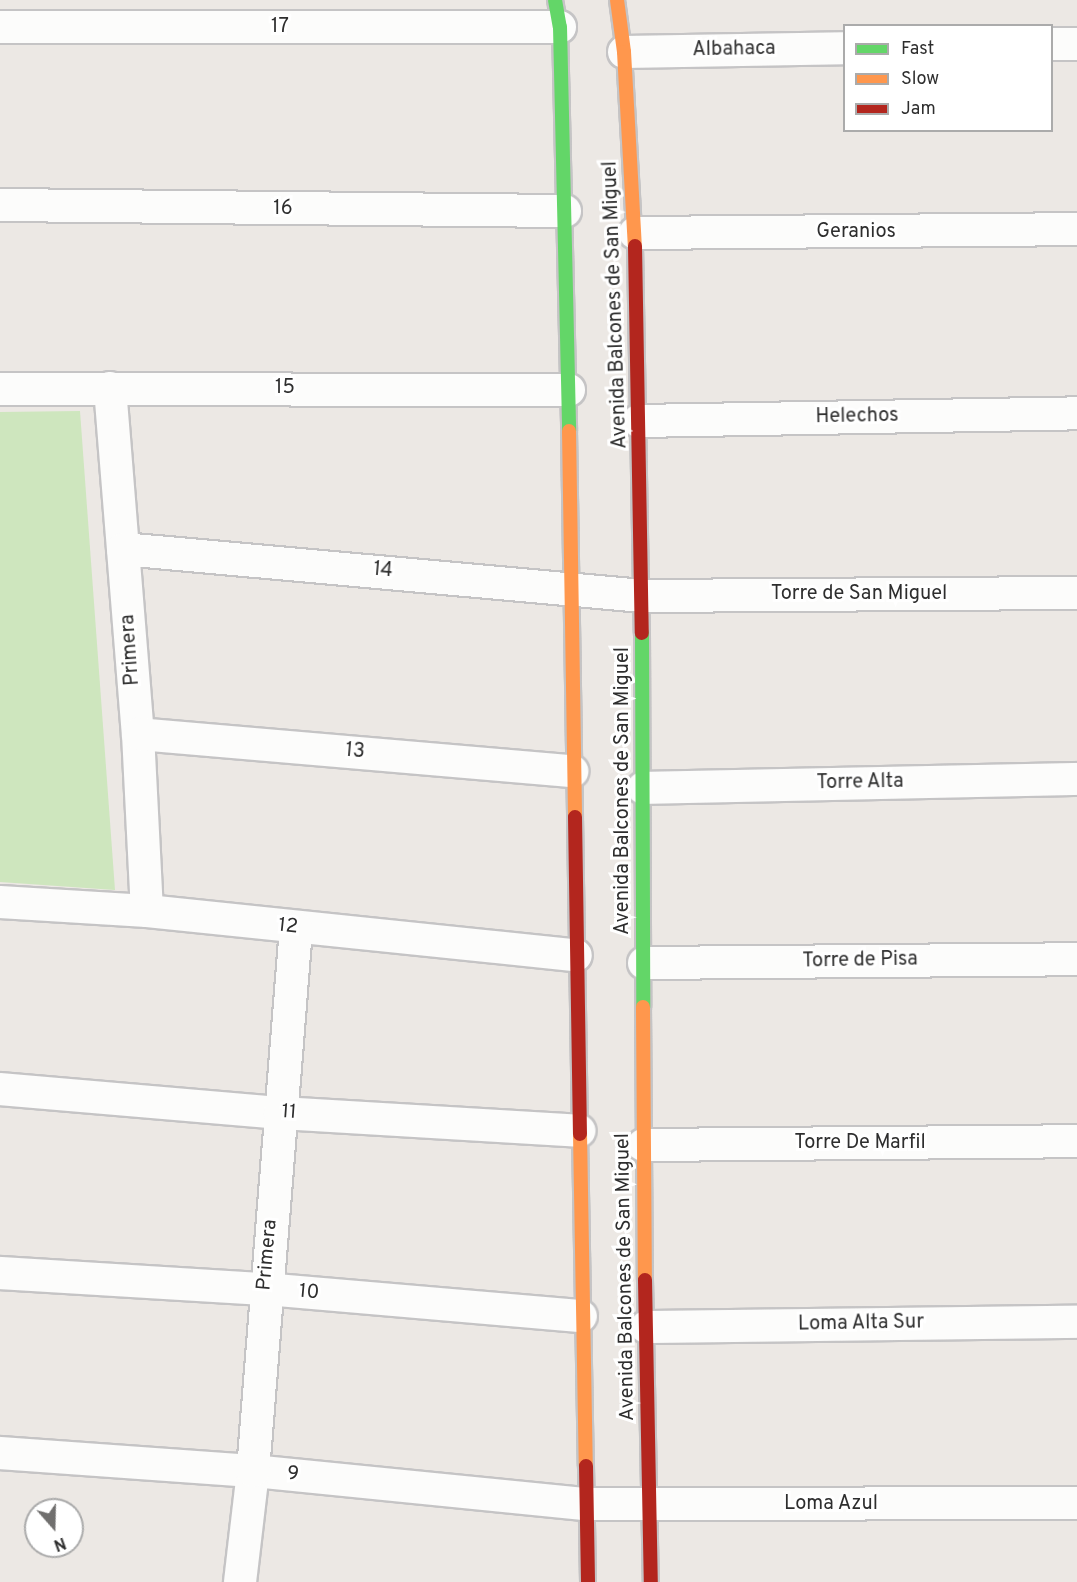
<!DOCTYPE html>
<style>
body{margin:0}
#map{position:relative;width:1077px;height:1582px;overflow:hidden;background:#ece8e4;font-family:Overpass,sans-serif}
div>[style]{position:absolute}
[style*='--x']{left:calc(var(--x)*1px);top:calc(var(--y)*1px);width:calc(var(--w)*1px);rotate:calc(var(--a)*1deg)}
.green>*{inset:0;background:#cee6be}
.roads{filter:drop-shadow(2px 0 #c5c4c5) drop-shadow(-2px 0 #c5c4c5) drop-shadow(0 2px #c5c4c5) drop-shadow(0 -2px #c5c4c5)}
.street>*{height:32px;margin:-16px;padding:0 16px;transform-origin:16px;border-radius:16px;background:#fcfcfb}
.fast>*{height:14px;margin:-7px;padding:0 7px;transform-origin:7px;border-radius:7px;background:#63d668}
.slow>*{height:14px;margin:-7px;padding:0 7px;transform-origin:7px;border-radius:7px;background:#ff974d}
.jam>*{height:14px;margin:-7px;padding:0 7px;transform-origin:7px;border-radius:7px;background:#b3261e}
span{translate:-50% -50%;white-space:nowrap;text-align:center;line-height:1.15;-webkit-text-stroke:6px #fff;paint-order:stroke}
.street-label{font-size:20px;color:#2e2e2e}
.legend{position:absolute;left:843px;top:24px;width:210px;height:108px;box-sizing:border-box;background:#fff;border:2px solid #ababab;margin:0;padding:8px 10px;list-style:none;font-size:18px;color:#2e2e2e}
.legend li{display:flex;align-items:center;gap:12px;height:30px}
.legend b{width:30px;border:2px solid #ababab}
.north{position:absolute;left:24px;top:1498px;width:60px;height:60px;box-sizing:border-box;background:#fff;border:2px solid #ababab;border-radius:50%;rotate:160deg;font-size:16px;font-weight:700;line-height:24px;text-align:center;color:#2e2e2e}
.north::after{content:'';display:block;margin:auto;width:21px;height:27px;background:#706f6e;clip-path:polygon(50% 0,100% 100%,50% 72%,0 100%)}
</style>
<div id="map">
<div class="green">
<div style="clip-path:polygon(80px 411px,115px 890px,0 882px,0 412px)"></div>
</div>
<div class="roads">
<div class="street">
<div style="--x:0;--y:27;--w:560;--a:0"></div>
<div style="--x:1052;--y:44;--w:25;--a:0"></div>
<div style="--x:624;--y:52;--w:220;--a:-1"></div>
<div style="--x:0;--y:205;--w:565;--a:0.61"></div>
<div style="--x:635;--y:233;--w:442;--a:-0.5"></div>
<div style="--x:110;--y:388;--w:347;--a:85.4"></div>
<div style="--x:138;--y:734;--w:177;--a:87.1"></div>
<div style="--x:0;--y:389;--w:569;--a:0.1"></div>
<div style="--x:638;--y:421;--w:439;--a:-1"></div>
<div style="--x:123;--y:549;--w:521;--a:5.17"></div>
<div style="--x:642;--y:596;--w:435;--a:-0.4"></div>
<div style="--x:138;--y:734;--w:436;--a:4.9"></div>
<div style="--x:643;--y:788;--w:434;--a:-1.2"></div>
<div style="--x:0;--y:902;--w:147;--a:3.5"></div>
<div style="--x:147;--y:911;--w:431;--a:5.9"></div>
<div style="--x:644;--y:963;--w:433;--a:-0.5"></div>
<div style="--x:0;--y:1089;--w:281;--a:4.9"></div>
<div style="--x:280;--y:1113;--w:300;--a:3.4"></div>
<div style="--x:643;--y:1145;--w:434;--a:-0.5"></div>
<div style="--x:0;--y:1273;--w:265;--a:3.5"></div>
<div style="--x:265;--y:1289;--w:317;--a:4.9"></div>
<div style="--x:646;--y:1327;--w:431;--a:-0.7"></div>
<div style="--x:0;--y:1453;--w:254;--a:4.1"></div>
<div style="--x:253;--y:1471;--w:334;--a:5.7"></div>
<div style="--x:585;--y:1504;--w:492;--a:-0.1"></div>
<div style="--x:240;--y:1582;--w:112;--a:-83.3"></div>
<div style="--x:253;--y:1471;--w:545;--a:-85.47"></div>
</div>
<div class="fast">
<div style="--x:555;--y:0;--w:27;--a:80"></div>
<div style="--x:560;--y:27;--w:404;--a:88.7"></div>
<div style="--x:642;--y:633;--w:374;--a:89.8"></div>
</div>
<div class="slow">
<div style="--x:617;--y:0;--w:52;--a:82.3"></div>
<div style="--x:624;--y:52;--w:194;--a:86.8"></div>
<div style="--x:569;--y:431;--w:386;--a:89.1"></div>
<div style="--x:643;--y:1007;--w:273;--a:89.6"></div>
<div style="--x:580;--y:1134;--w:332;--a:89"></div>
</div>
<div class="jam">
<div style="--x:635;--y:246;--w:387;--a:89"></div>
<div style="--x:575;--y:817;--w:317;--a:89.1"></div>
<div style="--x:645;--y:1280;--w:302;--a:88.9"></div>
<div style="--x:586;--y:1466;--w:116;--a:89"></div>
</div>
</div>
<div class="street-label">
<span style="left:280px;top:27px">17</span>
<span style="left:734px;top:50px;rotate:-1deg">Albahaca</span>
<span style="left:283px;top:209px">16</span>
<span style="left:856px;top:232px">Geranios</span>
<span style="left:616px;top:305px;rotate:-92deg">Avenida Balcones de San Miguel</span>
<span style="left:285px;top:388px">15</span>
<span style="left:857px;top:417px;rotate:-1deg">Helechos</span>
<span style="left:383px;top:571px;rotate:5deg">14</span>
<span style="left:859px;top:594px">Torre de San Miguel</span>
<span style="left:131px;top:650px;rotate:-94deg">Primera</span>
<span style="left:355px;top:752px;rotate:5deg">13</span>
<span style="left:860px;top:783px;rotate:-1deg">Torre Alta</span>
<span style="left:623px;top:791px;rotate:-90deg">Avenida Balcones de San Miguel</span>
<span style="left:288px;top:927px;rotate:6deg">12</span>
<span style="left:860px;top:961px;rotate:-1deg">Torre de Pisa</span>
<span style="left:289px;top:1113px;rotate:4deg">11</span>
<span style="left:860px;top:1143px">Torre De Marfil</span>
<span style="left:268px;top:1255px;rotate:-85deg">Primera</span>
<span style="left:626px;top:1277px;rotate:-91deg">Avenida Balcones de San Miguel</span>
<span style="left:309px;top:1293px;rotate:5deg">10</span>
<span style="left:861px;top:1324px;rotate:-1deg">Loma Alta Sur</span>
<span style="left:293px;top:1475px;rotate:6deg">9</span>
<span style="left:831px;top:1504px">Loma Azul</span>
</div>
<ul class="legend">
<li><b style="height:8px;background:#63d668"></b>Fast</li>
<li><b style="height:8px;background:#ff974d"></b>Slow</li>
<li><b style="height:8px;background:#b3261e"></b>Jam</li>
</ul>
<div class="north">N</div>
</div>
